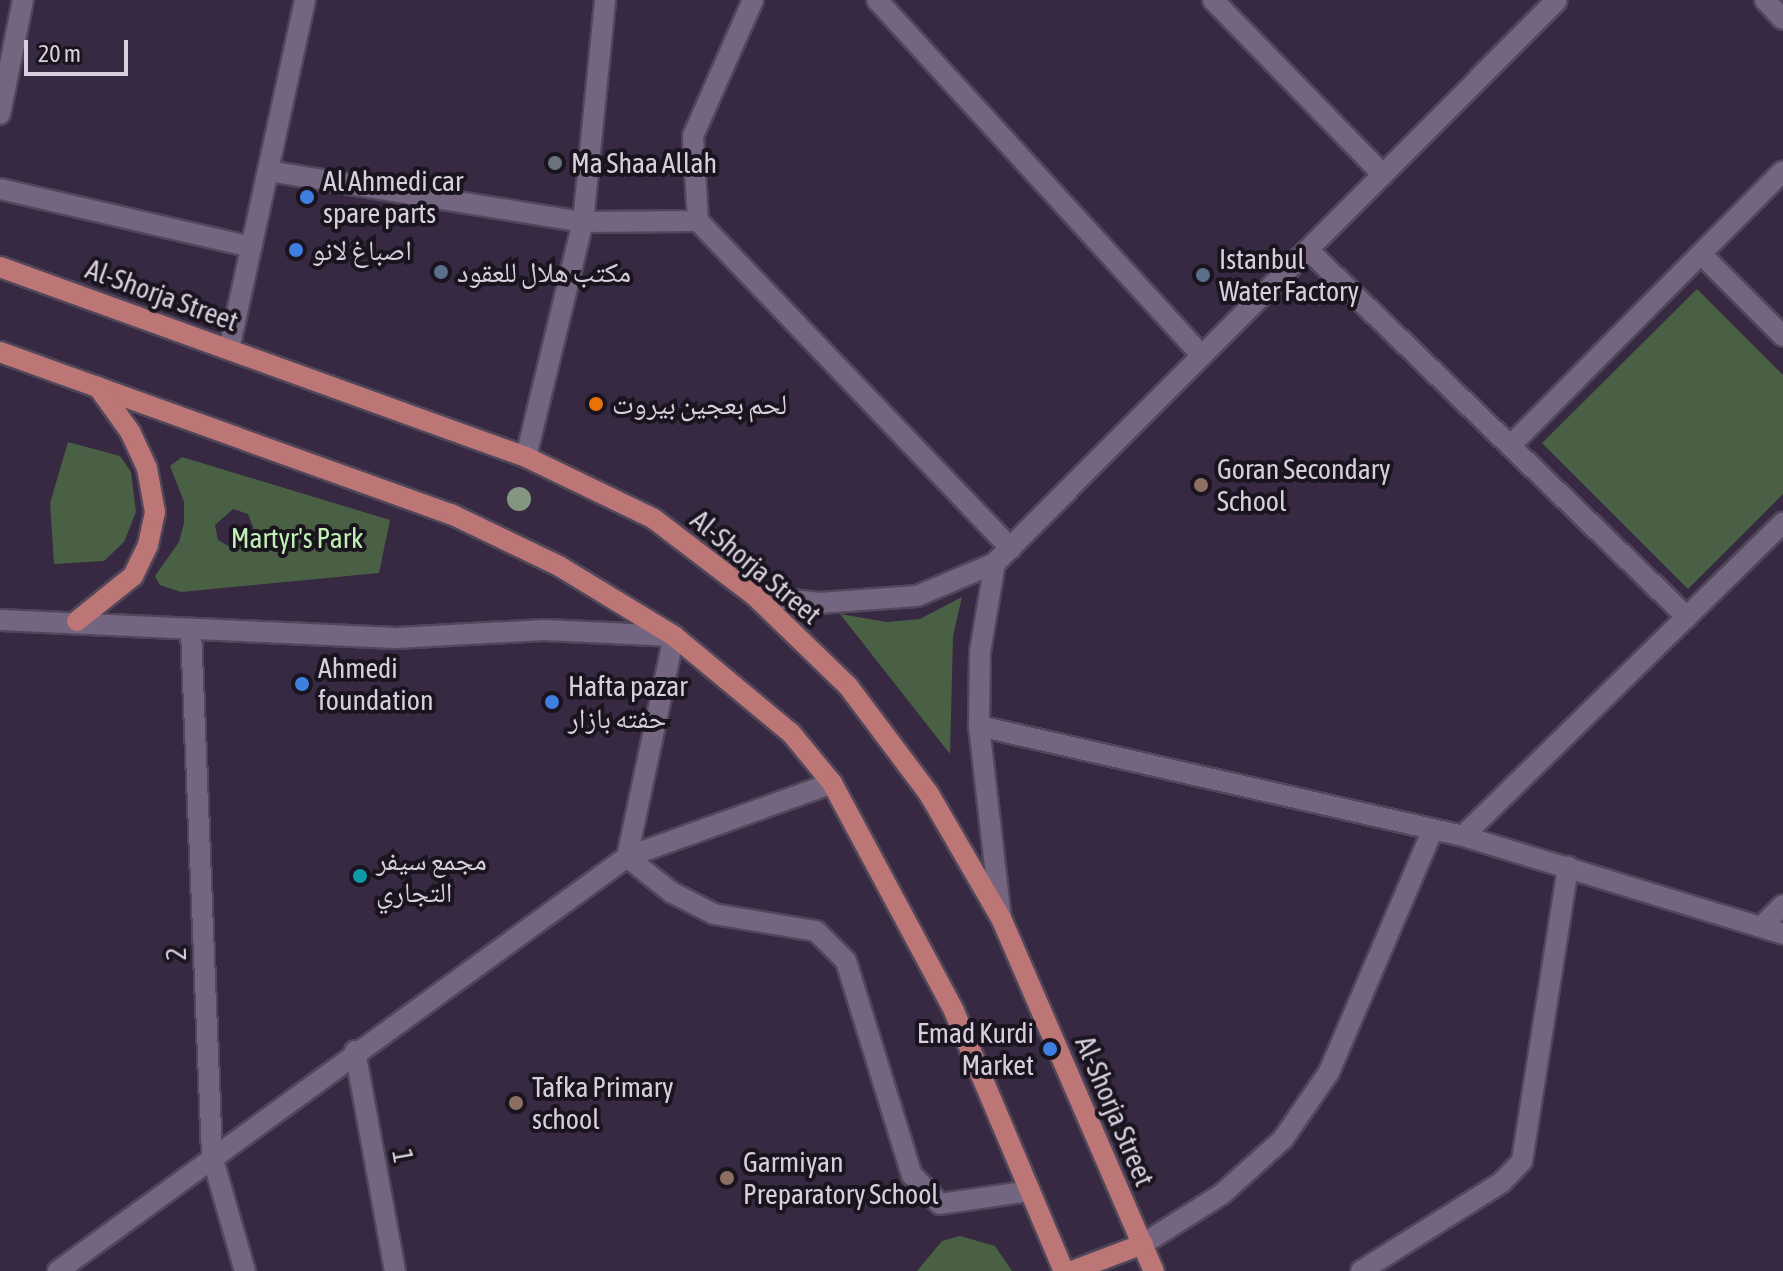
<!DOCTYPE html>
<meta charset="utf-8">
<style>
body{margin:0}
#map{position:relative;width:1783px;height:1271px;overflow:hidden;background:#362941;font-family:"Asap Condensed","Noto Naskh Arabic",sans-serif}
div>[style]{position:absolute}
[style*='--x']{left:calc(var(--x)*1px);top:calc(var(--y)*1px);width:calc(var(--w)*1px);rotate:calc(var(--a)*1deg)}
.green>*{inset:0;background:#4a6044}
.roads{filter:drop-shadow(2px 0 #51465a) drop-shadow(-2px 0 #51465a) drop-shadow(0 2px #51465a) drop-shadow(0 -2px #51465a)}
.minor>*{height:20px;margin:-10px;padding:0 10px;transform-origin:10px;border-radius:10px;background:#746580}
.major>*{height:20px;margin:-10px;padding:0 10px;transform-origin:10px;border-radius:10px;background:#bd7676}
.trees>*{width:24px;height:24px;margin:-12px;border-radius:50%;background:#829680}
.dots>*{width:22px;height:22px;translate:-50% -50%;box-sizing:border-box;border:4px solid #1a141f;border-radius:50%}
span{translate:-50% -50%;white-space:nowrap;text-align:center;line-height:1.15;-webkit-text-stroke:8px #1a141f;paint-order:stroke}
.poi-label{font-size:28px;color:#d7cfde}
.left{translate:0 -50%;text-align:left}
.right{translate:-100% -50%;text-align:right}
.street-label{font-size:28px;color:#d7cfde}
.park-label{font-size:28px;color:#c0f0b3}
.scale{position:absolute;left:24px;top:40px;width:104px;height:36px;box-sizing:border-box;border:4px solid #d7cfde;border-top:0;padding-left:10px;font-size:24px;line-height:28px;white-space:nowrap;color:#d7cfde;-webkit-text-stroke:6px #1a141f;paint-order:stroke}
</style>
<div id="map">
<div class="green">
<div style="clip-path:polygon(1697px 289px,1783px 375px,1783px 494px,1688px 589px,1542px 443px)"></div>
<div style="clip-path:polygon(68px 442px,120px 456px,131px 472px,136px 512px,124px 542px,104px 561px,54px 564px,50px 503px)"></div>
<div style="clip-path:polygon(evenodd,182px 457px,390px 520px,379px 573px,181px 592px,160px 585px,155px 576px,179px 542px,184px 523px,184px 502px,170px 466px,182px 457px,233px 509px,248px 514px,254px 529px,247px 543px,232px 548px,218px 540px,215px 525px,233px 509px)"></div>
<div style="clip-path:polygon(962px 597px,953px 636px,950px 754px,840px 614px,887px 622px,920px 619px)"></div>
<div style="clip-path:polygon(960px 1236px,995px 1246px,1012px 1271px,917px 1271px,942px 1241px)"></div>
</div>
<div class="roads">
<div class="minor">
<div style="--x:877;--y:0;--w:482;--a:47.6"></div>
<div style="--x:1213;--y:0;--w:244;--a:45.8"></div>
<div style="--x:1765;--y:0;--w:26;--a:47"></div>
<div style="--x:0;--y:114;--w:116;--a:-78.6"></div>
<div style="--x:268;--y:171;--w:319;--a:9.2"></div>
<div style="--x:583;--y:222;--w:115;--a:-0.5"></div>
<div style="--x:698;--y:221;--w:453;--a:46.3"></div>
<div style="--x:0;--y:189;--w:258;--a:13"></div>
<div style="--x:698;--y:221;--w:85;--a:-93.4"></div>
<div style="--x:693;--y:136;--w:149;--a:-66.2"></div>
<div style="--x:1308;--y:250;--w:528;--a:44.08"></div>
<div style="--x:1701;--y:254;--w:116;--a:45"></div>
<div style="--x:229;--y:349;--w:357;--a:-77.7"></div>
<div style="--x:1510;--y:446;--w:387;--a:-45.2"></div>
<div style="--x:526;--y:457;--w:242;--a:-76.4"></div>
<div style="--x:583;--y:222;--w:223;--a:-84.3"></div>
<div style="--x:995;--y:563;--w:90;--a:99.6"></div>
<div style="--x:980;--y:652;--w:74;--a:90.8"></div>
<div style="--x:979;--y:726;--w:193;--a:83.5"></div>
<div style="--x:755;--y:596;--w:65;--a:6.1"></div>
<div style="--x:820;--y:603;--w:97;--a:-4.1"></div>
<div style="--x:917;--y:596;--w:85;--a:-22.9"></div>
<div style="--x:995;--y:563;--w:795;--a:-45.05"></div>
<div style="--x:0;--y:620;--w:396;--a:2.6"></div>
<div style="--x:396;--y:638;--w:148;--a:-3.1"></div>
<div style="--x:544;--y:630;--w:130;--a:2.6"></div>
<div style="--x:674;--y:636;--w:226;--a:102"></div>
<div style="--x:191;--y:630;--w:526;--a:87.71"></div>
<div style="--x:212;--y:1156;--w:120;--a:74"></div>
<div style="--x:979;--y:726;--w:496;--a:12.8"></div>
<div style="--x:1463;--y:836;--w:335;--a:17"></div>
<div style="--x:1463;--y:836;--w:448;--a:-44.4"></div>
<div style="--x:627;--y:857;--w:56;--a:38.5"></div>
<div style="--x:671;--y:892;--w:48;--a:27.1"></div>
<div style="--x:714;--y:914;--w:103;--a:9.5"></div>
<div style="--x:816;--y:931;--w:42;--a:45"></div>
<div style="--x:846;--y:961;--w:224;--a:72.9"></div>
<div style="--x:912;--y:1175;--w:40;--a:46"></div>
<div style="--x:940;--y:1204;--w:91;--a:-8.2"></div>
<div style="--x:1763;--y:925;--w:28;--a:-45"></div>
<div style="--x:355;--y:1051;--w:224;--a:79.7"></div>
<div style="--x:1143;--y:1244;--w:93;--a:-32.3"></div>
<div style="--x:1222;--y:1194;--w:82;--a:-42"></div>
<div style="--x:1283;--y:1139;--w:81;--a:-55.5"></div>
<div style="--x:1329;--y:1072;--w:264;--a:-66.8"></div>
<div style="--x:58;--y:1271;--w:704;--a:-36.04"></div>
<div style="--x:627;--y:857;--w:218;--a:-19.8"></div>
<div style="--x:1361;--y:1271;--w:165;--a:-32.2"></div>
<div style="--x:1501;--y:1183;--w:30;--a:-46"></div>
<div style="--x:1522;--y:1161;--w:298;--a:-81.1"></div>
</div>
<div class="major">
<div style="--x:0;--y:267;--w:559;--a:19.86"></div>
<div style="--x:526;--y:457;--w:142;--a:25.8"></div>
<div style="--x:654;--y:519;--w:127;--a:37.3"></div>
<div style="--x:755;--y:596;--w:129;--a:44.1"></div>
<div style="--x:848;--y:686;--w:135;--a:53.1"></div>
<div style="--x:929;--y:794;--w:143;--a:59.9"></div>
<div style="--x:1001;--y:918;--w:385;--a:66.6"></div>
<div style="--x:0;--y:352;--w:479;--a:19.8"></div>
<div style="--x:451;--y:514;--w:120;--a:25.7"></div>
<div style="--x:559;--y:566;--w:135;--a:31.3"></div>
<div style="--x:674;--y:636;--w:152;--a:39.7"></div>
<div style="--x:791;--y:733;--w:65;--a:50.6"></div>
<div style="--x:832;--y:783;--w:259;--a:61.8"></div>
<div style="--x:954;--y:1011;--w:282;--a:67.1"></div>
<div style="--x:77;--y:621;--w:72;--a:-38.8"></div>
<div style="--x:133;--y:576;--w:34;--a:-64"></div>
<div style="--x:148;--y:545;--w:34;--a:-78"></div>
<div style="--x:155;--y:512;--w:45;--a:-100.3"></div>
<div style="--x:147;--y:468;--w:38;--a:-115"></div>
<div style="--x:131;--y:433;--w:57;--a:-125.7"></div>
<div style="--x:1072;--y:1271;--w:76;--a:-20.8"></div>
</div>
</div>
<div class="trees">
<div style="left:519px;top:499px"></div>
</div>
<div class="dots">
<div style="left:555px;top:163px;background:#6b7280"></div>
<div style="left:307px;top:197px;background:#3f7fe0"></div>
<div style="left:296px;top:250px;background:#3f7fe0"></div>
<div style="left:441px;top:272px;background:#5c6f8a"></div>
<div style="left:1203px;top:275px;background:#5c6f8a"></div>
<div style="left:596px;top:404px;background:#e8710a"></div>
<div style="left:1201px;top:485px;background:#8d6e63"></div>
<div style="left:302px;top:684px;background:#3f7fe0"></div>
<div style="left:552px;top:702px;background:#3f7fe0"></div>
<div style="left:360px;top:876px;background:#0f9aa8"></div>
<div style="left:1050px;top:1049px;background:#3f7fe0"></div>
<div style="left:516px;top:1103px;background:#8d6e63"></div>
<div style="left:727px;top:1178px;background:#8d6e63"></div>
</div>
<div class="poi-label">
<span class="left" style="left:571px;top:163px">Ma Shaa Allah</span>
<span class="left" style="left:323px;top:197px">Al Ahmedi car<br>spare parts</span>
<span class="left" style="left:312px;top:250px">اصباغ لانو</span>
<span class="left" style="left:1219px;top:275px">Istanbul<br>Water Factory</span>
<span class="left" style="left:457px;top:272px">مكتب هلال للعقود</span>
<span class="left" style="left:612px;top:404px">لحم بعجين بيروت</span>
<span class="left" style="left:1217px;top:485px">Goran Secondary<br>School</span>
<span class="left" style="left:318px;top:684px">Ahmedi<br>foundation</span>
<span class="left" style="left:568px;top:702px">Hafta pazar<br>حفته بازار</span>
<span class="left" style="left:376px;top:876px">مجمع سيفر<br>التجاري</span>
<span class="right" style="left:1034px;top:1049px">Emad Kurdi<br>Market</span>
<span class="left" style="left:532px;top:1103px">Tafka Primary<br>school</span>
<span class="left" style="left:743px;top:1178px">Garmiyan<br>Preparatory School</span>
</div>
<div class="street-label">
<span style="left:162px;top:295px;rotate:20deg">Al-Shorja Street</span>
<span style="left:756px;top:567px;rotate:40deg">Al-Shorja Street</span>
<span style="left:176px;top:954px;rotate:-92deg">2</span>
<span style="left:1115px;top:1111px;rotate:67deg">Al-Shorja Street</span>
<span style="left:403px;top:1156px;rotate:80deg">1</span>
</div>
<div class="park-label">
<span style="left:297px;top:538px">Martyr's Park</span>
</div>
<div class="scale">20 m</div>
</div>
